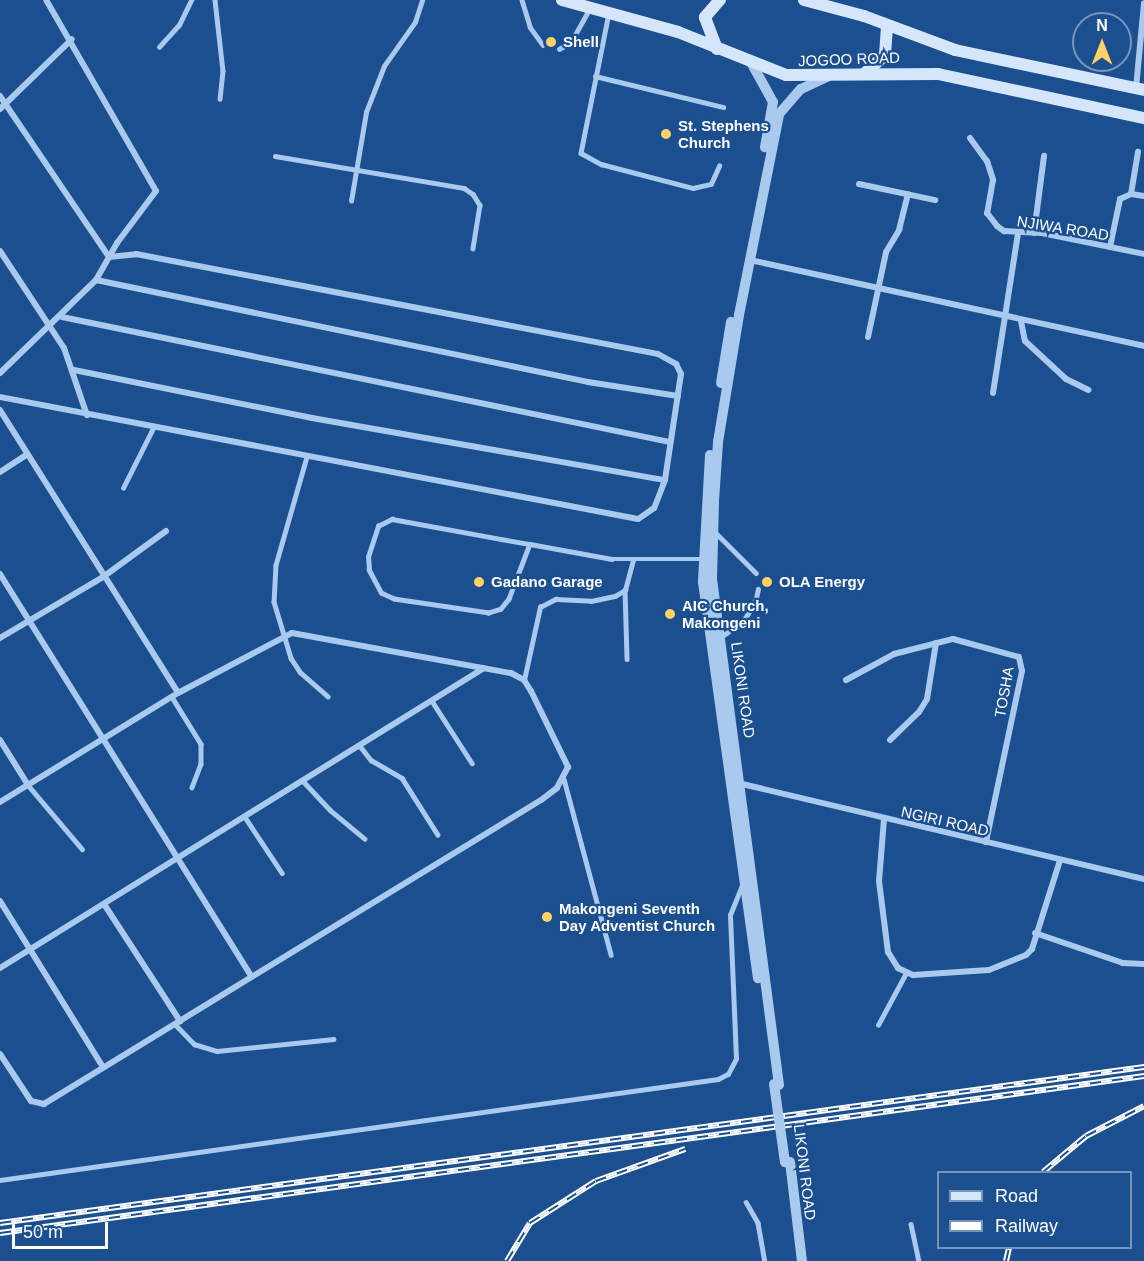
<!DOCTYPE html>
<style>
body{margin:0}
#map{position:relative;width:1144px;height:1261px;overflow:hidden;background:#1b4f8f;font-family:Arial,sans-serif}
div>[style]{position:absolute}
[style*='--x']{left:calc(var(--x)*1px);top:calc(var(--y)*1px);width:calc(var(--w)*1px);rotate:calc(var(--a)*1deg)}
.service>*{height:4.5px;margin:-2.25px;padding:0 2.25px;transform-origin:2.25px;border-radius:2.25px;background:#a9c9ee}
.minor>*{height:6px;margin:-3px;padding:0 3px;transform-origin:3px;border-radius:3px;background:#a9c9ee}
.tertiary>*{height:10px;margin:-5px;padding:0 5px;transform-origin:5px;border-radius:5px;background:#a9c9ee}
.secondary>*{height:12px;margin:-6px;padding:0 6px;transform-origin:6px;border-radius:6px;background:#d6e6fa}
.rail>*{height:6px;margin-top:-3px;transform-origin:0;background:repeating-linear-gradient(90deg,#1b4f8f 0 11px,#fff 0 22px);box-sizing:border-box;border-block:2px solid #fff}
.tertiary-bridge>*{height:10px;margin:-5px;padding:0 5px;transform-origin:5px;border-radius:5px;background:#a9c9ee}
.dots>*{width:16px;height:16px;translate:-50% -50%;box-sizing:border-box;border:3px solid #1b4f8f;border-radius:50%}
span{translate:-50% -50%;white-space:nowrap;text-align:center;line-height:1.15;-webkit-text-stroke:4.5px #1b4f8f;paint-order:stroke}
.poi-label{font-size:15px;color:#fff;font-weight:700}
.left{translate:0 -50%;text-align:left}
.street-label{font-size:15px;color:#fff}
.legend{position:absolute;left:937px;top:1171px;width:195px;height:78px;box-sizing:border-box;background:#1b4f8f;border:2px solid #7695bc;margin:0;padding:8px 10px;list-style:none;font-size:18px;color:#fff}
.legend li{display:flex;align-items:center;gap:12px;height:30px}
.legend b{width:30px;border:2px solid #7695bc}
.north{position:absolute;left:1072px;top:12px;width:60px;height:60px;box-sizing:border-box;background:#1b4f8f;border:2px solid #7695bc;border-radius:50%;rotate:0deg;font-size:16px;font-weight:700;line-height:24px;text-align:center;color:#fff}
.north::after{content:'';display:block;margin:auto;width:21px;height:27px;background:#ffd166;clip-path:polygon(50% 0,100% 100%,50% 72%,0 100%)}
.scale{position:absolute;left:12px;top:1222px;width:96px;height:27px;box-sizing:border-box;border:3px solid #fff;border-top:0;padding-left:8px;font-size:18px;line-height:21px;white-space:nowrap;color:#fff;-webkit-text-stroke:4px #1b4f8f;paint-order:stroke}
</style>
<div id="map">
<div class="service">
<div style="--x:215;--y:0;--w:71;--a:83.6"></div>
<div style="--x:223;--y:71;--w:28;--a:96"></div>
<div style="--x:522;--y:0;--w:28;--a:73"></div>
<div style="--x:530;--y:27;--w:22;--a:54"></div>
<div style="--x:609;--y:13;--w:143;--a:101.3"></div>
<div style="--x:581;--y:153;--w:23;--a:29"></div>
<div style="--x:601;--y:164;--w:95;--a:14.6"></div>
<div style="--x:693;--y:188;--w:18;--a:-13"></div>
<div style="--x:711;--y:184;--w:20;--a:-66"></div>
<div style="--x:159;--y:47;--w:30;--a:-48"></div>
<div style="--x:179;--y:25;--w:28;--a:-64"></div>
<div style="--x:559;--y:49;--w:14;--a:-30"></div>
<div style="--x:571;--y:42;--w:38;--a:-61"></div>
<div style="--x:595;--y:76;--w:132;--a:13.6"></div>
<div style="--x:275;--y:156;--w:192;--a:9.6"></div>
<div style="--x:464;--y:188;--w:11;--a:34"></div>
<div style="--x:473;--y:194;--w:13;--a:58"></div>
<div style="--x:480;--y:205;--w:44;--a:99.2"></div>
<div style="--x:351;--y:201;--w:90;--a:-80.4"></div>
<div style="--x:366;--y:112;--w:49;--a:-68.6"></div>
<div style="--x:384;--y:66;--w:54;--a:-54.8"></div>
<div style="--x:415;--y:22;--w:23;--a:-72"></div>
<div style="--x:307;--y:457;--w:112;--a:106"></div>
<div style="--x:276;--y:565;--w:37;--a:93"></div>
<div style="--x:274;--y:602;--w:59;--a:73.1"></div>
<div style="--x:291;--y:658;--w:17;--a:57"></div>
<div style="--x:300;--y:672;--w:37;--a:41"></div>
<div style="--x:123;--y:488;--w:67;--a:-63.4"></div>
<div style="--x:715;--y:532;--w:58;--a:45"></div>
<div style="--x:530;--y:544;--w:59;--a:110.9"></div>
<div style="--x:509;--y:599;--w:13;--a:129"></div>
<div style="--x:501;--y:609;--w:13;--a:162"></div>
<div style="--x:489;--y:613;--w:96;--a:-171.6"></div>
<div style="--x:394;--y:599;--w:14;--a:-155"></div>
<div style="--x:381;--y:593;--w:26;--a:-118"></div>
<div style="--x:369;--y:570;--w:13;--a:-94"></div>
<div style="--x:368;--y:557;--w:33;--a:-72"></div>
<div style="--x:378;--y:526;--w:16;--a:-27"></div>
<div style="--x:392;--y:519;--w:111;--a:10.4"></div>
<div style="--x:501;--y:539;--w:29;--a:10"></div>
<div style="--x:530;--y:544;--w:83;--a:10.4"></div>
<div style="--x:612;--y:559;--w:91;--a:0"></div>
<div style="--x:625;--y:590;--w:69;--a:88.3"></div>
<div style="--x:721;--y:637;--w:27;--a:-36"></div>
<div style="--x:743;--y:621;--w:22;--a:-56"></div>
<div style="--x:755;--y:603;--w:14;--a:-78"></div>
<div style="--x:524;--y:680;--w:75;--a:-77.6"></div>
<div style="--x:540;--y:607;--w:18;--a:-27"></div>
<div style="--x:556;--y:599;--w:35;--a:3"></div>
<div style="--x:591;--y:601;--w:25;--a:-12"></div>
<div style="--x:615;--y:596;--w:12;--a:-31"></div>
<div style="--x:625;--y:590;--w:30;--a:-75"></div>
<div style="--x:172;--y:697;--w:55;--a:58.3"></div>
<div style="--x:201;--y:744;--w:20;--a:90"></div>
<div style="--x:201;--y:764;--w:25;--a:111"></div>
<div style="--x:432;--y:701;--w:74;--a:57.2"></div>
<div style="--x:360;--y:746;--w:18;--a:52"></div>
<div style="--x:371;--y:760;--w:36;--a:30"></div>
<div style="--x:402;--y:778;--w:67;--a:57.7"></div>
<div style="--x:564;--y:779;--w:182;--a:75"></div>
<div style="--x:304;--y:782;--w:38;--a:47"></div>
<div style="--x:330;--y:810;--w:45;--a:39.6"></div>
<div style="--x:28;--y:785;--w:84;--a:49.8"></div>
<div style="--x:245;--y:817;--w:67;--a:56.5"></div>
<div style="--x:175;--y:1024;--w:28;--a:46"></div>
<div style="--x:194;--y:1044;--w:24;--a:17"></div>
<div style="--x:217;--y:1051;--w:117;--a:-5.9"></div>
<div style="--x:878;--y:1025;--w:59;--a:-61.7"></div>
<div style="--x:0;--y:1180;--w:725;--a:-8.01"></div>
<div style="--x:718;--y:1079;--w:11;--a:-27"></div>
<div style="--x:728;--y:1074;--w:17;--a:-62"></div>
<div style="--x:736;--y:1059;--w:144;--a:-92.4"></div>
<div style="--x:730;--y:915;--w:35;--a:-68"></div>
<div style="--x:746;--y:1202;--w:24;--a:60"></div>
<div style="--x:758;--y:1223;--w:39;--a:80"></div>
<div style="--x:911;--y:1224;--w:38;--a:78"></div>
</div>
<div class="minor">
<div style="--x:1136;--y:88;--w:85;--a:-84.6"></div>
<div style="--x:0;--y:96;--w:194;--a:55.9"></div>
<div style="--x:109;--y:257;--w:27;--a:-6"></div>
<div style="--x:136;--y:254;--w:531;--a:10.84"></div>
<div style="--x:658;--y:354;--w:21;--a:29"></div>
<div style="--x:676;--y:364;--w:11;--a:63"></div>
<div style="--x:681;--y:374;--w:107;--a:98.6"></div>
<div style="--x:665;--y:480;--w:30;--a:111"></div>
<div style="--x:654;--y:508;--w:19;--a:145"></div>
<div style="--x:638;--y:519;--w:650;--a:-169.17"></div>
<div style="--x:0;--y:109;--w:100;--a:-44.2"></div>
<div style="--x:970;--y:138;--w:29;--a:54"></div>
<div style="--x:987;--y:161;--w:20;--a:72"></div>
<div style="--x:993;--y:180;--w:34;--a:100"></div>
<div style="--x:987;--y:213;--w:16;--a:52"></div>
<div style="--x:997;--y:226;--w:9;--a:36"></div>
<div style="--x:1004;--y:231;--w:38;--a:3"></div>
<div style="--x:1042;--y:233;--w:104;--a:11.6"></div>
<div style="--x:859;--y:184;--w:78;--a:11.9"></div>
<div style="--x:1131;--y:194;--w:43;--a:-80.5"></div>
<div style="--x:1034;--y:233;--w:78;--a:-82.6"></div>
<div style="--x:1110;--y:247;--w:49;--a:-78.2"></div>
<div style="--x:1120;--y:199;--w:12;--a:-24"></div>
<div style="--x:1131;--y:194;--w:13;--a:9"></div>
<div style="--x:0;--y:251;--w:116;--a:56.6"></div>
<div style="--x:64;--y:348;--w:71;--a:71.1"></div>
<div style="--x:750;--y:260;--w:403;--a:12.3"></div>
<div style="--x:96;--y:280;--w:502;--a:11.71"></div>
<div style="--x:588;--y:382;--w:91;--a:8.8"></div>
<div style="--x:62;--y:317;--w:621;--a:11.62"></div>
<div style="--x:1021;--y:321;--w:20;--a:79"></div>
<div style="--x:1025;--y:341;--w:56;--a:42.8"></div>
<div style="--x:1066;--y:379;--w:25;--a:26"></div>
<div style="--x:868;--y:337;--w:87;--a:-78"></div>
<div style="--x:886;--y:252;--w:26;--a:-59"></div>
<div style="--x:899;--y:230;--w:37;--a:-76"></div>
<div style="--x:74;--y:370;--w:243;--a:11.4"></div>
<div style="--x:312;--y:418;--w:358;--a:10"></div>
<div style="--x:0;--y:373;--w:134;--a:-44.1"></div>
<div style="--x:96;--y:280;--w:43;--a:-60.4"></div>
<div style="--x:117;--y:243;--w:65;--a:-53.1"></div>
<div style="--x:156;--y:191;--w:220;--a:-119.9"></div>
<div style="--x:993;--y:393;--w:162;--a:-81.1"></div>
<div style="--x:0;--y:410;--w:334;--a:57.8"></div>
<div style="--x:0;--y:472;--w:31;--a:-33"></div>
<div style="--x:0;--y:574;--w:475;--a:58"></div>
<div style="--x:0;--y:638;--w:120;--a:-30.6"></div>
<div style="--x:103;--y:577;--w:78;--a:-36.1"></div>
<div style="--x:846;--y:680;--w:55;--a:-28.4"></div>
<div style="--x:894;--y:654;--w:61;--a:-14.3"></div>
<div style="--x:953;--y:639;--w:68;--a:15.3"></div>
<div style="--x:1019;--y:657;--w:14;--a:78"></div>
<div style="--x:1022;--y:671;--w:175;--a:101.9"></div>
<div style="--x:0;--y:740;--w:53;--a:58.1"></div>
<div style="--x:890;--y:740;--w:40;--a:-44"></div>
<div style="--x:919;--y:712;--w:15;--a:-58"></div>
<div style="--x:927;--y:699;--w:57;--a:-80.9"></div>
<div style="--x:742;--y:784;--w:413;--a:13.3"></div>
<div style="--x:0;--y:802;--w:209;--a:-31.5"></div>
<div style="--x:178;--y:693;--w:129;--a:-27.8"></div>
<div style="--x:292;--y:633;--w:223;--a:10.4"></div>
<div style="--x:511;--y:673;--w:15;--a:28"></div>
<div style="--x:524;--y:680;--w:13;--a:58"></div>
<div style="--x:531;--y:691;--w:85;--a:64"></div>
<div style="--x:568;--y:767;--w:24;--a:118"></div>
<div style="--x:557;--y:788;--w:20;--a:143"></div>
<div style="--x:541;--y:800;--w:583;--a:148.55"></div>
<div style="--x:44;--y:1104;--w:13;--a:-167"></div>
<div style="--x:31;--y:1101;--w:56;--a:-123.4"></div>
<div style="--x:884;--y:819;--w:62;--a:94.6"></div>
<div style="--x:879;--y:881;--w:72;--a:82.8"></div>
<div style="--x:888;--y:952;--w:19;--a:58"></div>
<div style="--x:898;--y:968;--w:17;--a:25"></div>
<div style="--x:913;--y:975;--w:76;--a:-3.8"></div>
<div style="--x:989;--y:970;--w:40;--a:-22"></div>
<div style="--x:1026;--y:955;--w:8;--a:-45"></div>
<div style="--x:1032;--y:949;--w:93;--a:-72.5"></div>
<div style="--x:0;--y:901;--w:195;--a:58.2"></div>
<div style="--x:104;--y:904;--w:140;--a:57"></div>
<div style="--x:1035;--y:933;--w:93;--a:18.8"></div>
<div style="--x:1123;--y:963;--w:21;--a:3"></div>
<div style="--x:0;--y:968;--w:569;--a:-31.79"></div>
</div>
<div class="tertiary">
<div style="--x:752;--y:64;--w:43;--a:61.1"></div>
<div style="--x:773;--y:102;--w:46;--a:100.1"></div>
<div style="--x:721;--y:383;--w:62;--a:-80.7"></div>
<div style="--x:710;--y:455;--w:127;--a:93.2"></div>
<div style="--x:703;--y:582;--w:400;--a:82.1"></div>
<div style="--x:779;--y:1085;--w:510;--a:-97.54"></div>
<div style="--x:712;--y:579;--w:78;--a:-88.5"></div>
<div style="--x:714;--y:501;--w:59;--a:-86.1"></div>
<div style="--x:718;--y:442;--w:129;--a:-80.6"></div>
<div style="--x:739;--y:315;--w:205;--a:-78.7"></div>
<div style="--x:779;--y:114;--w:33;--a:-49"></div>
<div style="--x:801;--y:89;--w:29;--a:-25"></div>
<div style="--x:790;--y:1162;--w:100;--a:83.1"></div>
</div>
<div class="secondary">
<div style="--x:562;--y:0;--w:120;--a:15.4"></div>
<div style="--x:678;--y:32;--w:116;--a:21.7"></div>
<div style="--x:786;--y:75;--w:152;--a:-0.4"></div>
<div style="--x:938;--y:74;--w:211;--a:12.1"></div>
<div style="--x:804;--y:0;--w:62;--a:14.9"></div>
<div style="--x:864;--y:16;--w:97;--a:20.5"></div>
<div style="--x:955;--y:50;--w:193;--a:11.9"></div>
<div style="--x:717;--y:49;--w:34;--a:-111"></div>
<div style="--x:705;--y:17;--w:23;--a:-49"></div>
<div style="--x:864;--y:74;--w:28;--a:-42"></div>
<div style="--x:885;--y:55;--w:29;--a:-86"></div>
</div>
<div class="rail">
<div style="--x:1043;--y:1172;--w:56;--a:-39.9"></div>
<div style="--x:1086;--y:1136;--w:65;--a:-27.3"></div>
<div style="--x:0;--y:1223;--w:1155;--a:-7.77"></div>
<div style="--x:0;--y:1233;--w:1155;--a:-7.81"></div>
<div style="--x:507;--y:1261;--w:44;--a:-58.8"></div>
<div style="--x:530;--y:1223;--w:78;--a:-32.5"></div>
<div style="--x:596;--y:1181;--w:95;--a:-19.8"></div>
<div style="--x:1006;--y:1261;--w:13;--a:-77"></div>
</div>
<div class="tertiary-bridge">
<div style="--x:774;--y:1084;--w:79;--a:82"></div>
</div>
<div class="dots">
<div style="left:551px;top:42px;background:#ffd166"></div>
<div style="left:666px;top:134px;background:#ffd166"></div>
<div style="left:479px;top:582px;background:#ffd166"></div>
<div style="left:767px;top:582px;background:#ffd166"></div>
<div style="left:670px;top:614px;background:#ffd166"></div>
<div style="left:547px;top:917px;background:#ffd166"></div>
</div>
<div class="poi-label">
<span class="left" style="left:563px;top:42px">Shell</span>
<span class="left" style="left:678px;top:134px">St. Stephens<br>Church</span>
<span class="left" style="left:491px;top:582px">Gadano Garage</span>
<span class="left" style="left:779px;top:582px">OLA Energy</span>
<span class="left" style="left:682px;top:614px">AIC Church,<br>Makongeni</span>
<span class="left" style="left:559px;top:917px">Makongeni Seventh<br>Day Adventist Church</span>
</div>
<div class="street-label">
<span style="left:849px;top:59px;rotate:-2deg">JOGOO ROAD</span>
<span style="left:1063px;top:228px;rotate:9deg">NJIWA ROAD</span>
<span style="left:743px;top:690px;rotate:82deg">LIKONI ROAD</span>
<span style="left:1004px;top:692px;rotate:-80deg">TOSHA</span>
<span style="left:945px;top:821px;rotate:13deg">NGIRI ROAD</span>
<span style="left:805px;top:1172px;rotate:83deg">LIKONI ROAD</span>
</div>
<ul class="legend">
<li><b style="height:8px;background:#d6e6fa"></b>Road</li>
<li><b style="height:8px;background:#fff"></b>Railway</li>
</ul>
<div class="north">N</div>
<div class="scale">50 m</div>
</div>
